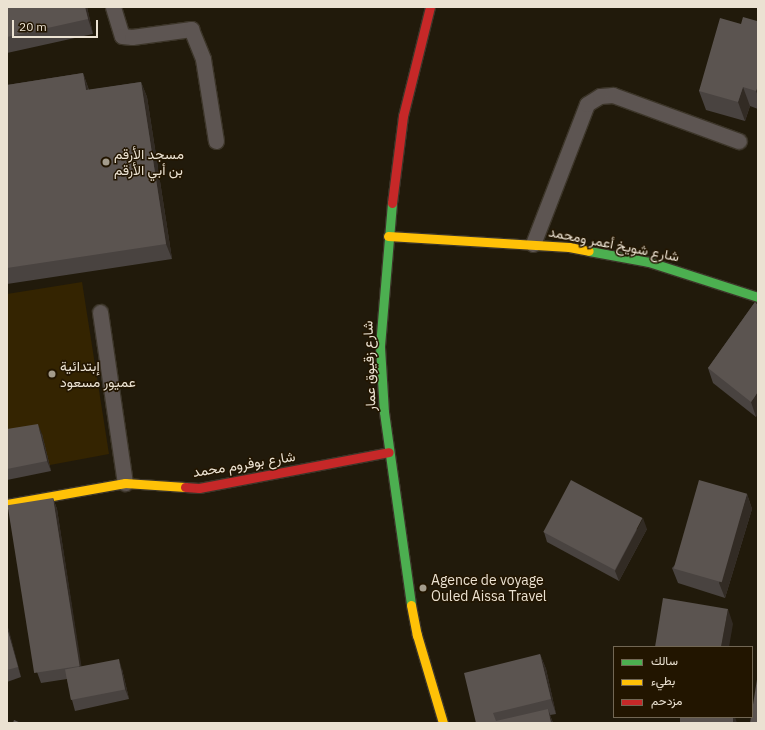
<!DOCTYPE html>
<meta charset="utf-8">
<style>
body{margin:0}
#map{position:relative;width:765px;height:730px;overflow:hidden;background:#211a0b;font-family:"IBM Plex Sans",Vazirmatn,sans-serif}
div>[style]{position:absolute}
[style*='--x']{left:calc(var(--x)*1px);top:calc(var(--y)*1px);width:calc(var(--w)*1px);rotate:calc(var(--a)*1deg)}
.built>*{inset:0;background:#342401}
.roads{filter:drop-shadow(1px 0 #3c3529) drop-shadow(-1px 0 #3c3529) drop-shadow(0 1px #3c3529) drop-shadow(0 -1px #3c3529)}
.lane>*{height:15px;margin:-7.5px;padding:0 7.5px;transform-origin:7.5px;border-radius:7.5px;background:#5d5552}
.fast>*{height:9px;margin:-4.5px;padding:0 4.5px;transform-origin:4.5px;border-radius:4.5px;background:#4caf50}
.slow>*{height:9px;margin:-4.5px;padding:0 4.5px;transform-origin:4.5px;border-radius:4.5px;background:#ffc107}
.jam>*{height:9px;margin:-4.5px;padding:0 4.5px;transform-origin:4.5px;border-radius:4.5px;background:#c62828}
.wall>*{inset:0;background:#494340}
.shaded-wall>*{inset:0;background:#322b24}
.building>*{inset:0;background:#5b5450;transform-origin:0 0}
.dots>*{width:11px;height:11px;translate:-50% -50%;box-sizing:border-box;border:2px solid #221500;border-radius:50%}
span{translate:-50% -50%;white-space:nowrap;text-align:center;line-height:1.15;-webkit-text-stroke:3px #221500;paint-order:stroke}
.poi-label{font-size:14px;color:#ebe2d2}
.left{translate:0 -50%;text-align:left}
.street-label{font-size:14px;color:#ebe2d2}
.frame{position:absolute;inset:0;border:8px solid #ebe2d2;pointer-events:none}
.legend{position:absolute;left:613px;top:646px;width:140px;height:72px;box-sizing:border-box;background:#221500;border:1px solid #726754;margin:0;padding:5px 7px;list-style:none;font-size:12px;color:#ebe2d2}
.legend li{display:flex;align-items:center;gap:8px;height:20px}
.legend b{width:20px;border:1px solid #726754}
.scale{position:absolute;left:12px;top:20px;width:86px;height:18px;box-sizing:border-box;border:2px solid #ebe2d2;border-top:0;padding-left:5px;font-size:12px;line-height:14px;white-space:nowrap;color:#ebe2d2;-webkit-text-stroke:3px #221500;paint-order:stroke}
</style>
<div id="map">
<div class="built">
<div style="clip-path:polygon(82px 282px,109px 454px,7px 473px,7px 294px)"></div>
</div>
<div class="roads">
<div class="lane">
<div style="--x:113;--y:7;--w:30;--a:73"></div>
<div style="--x:122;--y:36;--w:10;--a:6"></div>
<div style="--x:132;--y:37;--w:60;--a:-7.7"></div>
<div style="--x:191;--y:29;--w:32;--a:68"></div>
<div style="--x:203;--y:59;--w:83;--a:81"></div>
<div style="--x:533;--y:244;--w:150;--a:-68.9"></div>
<div style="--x:587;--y:104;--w:15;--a:-32"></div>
<div style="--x:600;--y:96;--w:13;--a:-4"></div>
<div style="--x:613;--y:95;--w:134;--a:20.1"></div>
<div style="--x:100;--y:312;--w:173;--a:81.7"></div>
</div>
<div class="fast">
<div style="--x:392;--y:203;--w:144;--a:94.8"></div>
<div style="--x:380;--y:347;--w:65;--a:86.5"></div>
<div style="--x:384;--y:412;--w:195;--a:82"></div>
<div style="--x:589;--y:251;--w:61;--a:10.4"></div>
<div style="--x:649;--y:262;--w:114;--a:17.8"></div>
</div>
<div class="slow">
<div style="--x:388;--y:236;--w:181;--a:3.5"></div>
<div style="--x:569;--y:247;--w:20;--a:11"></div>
<div style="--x:7;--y:504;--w:120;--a:-10.1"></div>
<div style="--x:125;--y:483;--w:60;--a:3.8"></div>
<div style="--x:411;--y:605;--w:31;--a:79"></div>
<div style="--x:417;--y:635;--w:92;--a:73.5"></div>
</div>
<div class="jam">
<div style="--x:392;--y:203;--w:88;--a:-82.8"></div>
<div style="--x:403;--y:116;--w:112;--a:-76.1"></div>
<div style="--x:185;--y:487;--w:14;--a:4"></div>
<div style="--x:199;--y:488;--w:193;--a:-10.7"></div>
</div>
</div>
<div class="wall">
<div style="clip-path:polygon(7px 7px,87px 7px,93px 34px,7px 53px)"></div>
<div style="clip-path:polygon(758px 22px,758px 109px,750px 106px,745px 121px,706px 110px,699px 91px,741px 24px)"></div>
<div style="clip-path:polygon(83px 73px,89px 90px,141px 82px,147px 97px,172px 259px,7px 284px,7px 85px)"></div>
<div style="clip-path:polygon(755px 302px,756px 417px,713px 383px,708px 368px)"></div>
<div style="clip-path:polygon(7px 429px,42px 434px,51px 471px,7px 480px)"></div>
<div style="clip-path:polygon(747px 494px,752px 509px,725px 598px,678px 583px,672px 568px)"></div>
<div style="clip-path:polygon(53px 498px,57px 509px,81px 667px,122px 669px,129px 699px,75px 711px,72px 700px,67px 679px,41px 683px,37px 672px)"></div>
<div style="clip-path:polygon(647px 529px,619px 581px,547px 542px,544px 532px)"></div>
<div style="clip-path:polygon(7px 625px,21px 677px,7px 682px)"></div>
<div style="clip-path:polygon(540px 654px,546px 669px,556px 714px,550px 715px,553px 723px,476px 723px)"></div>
</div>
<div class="shaded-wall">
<div style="clip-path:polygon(85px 7px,87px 7px,93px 34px,88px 19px)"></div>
<div style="clip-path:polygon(83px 73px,88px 88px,91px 106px,86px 90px)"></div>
<div style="clip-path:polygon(141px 82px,147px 97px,172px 259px,166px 244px)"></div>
<div style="clip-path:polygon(758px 86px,758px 96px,756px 91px)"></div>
<div style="clip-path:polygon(743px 87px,750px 106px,745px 121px,738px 102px)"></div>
<div style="clip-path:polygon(758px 392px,758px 415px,756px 417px,751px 402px)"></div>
<div style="clip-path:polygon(38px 424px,42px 434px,51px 471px,47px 461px)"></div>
<div style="clip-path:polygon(747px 494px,752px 509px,725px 598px,719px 583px)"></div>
<div style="clip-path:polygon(53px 498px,57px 509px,83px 676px,79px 666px)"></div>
<div style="clip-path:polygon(643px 518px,647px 529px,619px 581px,615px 571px)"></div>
<div style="clip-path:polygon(728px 609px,733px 624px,729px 647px,721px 647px)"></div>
<div style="clip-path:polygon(7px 625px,9px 630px,21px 677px,18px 667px,7px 628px)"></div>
<div style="clip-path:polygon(540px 654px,546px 669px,556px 714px,551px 699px)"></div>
<div style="clip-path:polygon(119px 659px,122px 669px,129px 699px,125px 689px)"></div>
<div style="clip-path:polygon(548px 709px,553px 723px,551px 723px)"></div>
<div style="clip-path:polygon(733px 717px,735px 717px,737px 723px,732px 723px)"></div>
</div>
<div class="building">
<div style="clip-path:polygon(7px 7px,85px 7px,88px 19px,7px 37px)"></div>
<div style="clip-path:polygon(743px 17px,757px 21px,757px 25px,758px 25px,758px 86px,756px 91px,743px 87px,738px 102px,699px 91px,720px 18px,741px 24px)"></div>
<div style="clip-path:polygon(83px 73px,86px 90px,141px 82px,166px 244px,7px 268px,7px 85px)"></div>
<div style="clip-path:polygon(755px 302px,758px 305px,758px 392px,751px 402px,708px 368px)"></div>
<div style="clip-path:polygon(38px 424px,47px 461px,7px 469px,7px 429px)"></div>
<div style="left:571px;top:480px;width:81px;height:59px;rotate:28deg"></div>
<div style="left:699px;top:480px;width:50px;height:92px;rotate:16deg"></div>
<div style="left:53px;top:498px;width:170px;height:46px;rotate:81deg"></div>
<div style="clip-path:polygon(663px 598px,728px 609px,721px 647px,655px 647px)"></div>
<div style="clip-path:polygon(7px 628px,18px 667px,7px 670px)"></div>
<div style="clip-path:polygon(540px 654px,551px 699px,493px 713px,496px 721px,548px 709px,551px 723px,476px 723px,464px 673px)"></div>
<div style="left:119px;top:659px;width:31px;height:55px;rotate:79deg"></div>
<div style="clip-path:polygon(758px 673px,758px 723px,750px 723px,751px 717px,752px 717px,752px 711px)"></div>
<div style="left:680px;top:717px;width:53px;height:6px"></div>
<div style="clip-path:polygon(14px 720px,21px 723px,13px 723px)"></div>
</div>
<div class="dots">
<div style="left:106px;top:162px;background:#a49c8c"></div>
<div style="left:52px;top:374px;background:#a49c8c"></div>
<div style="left:423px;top:588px;background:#a49c8c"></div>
</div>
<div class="poi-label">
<span class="left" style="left:114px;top:162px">مسجد الأرقم<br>بن أبي الأرقم</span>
<span class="left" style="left:60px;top:374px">إبتدائية<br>عميور مسعود</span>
<span class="left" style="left:431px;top:588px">Agence de voyage<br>Ouled Aissa Travel</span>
</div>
<div class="street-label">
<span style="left:614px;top:244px;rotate:11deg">شارع شويخ أعمر ومحمد</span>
<span style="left:369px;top:366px;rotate:-92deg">شارع زقيوق عمار</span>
<span style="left:244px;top:464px;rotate:-9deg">شارع بوفروم محمد</span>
</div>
<div class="frame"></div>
<ul class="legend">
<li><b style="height:5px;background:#4caf50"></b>سالك</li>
<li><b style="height:5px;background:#ffc107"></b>بطيء</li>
<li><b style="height:5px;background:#c62828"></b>مزدحم</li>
</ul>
<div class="scale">20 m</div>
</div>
